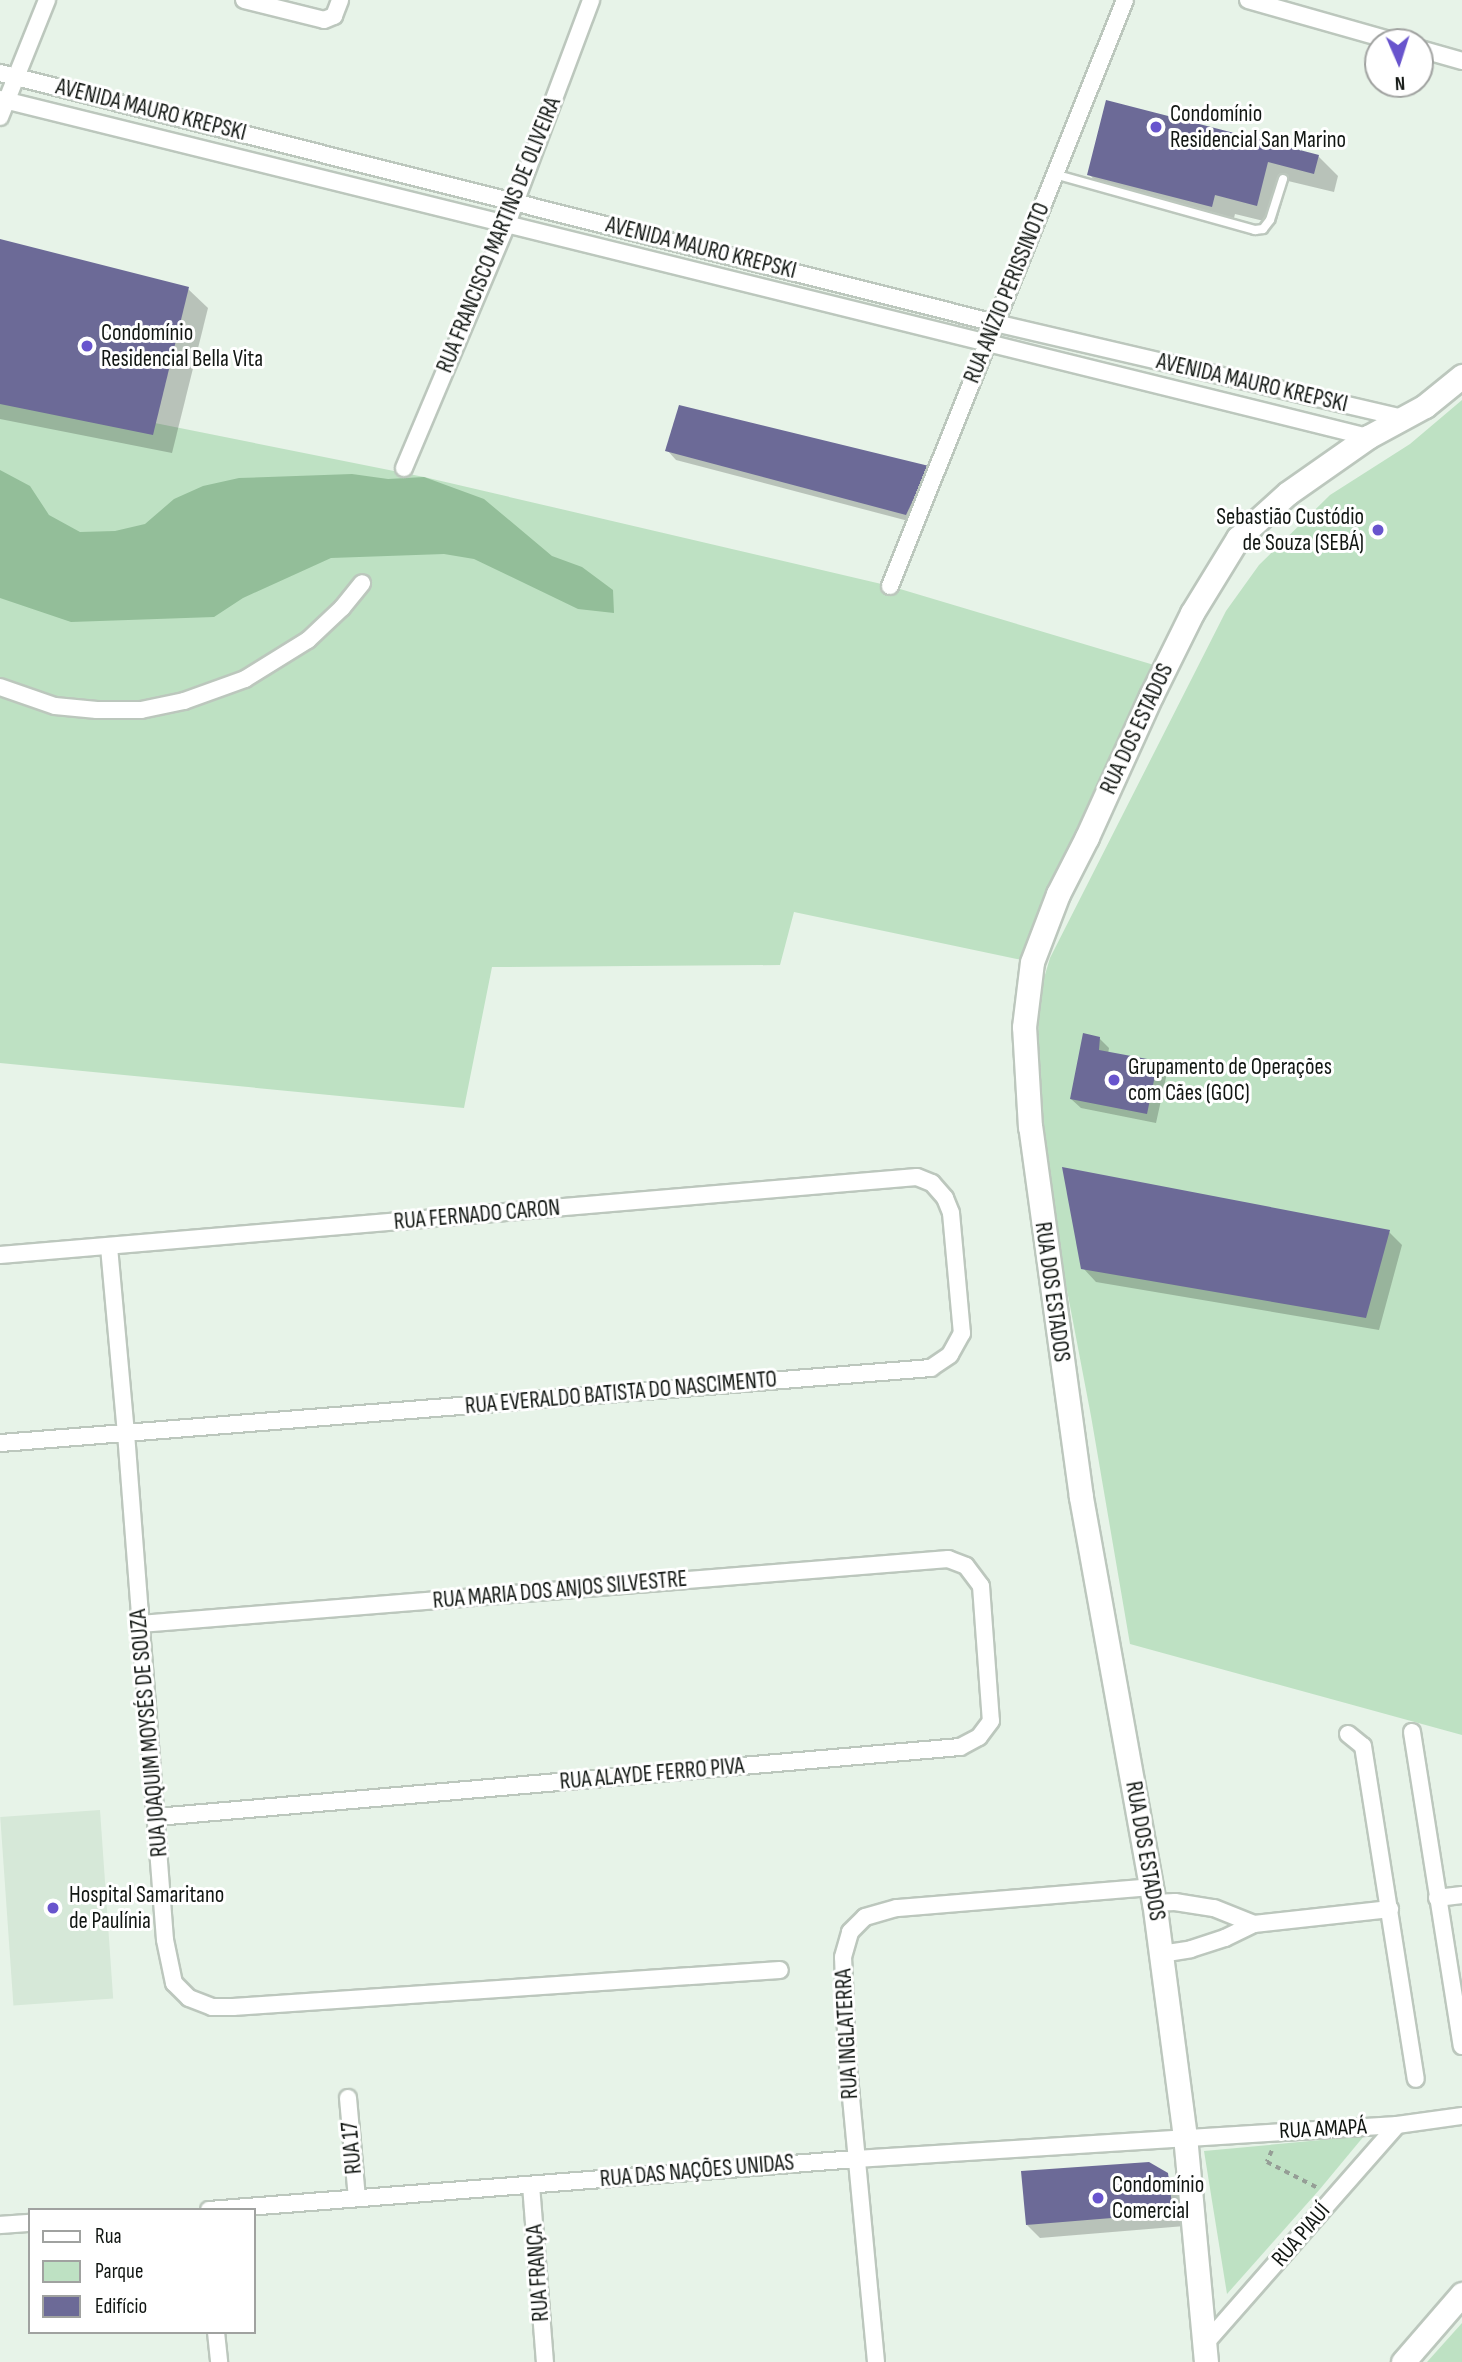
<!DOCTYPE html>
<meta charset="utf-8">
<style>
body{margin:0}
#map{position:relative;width:1462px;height:2362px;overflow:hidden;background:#e7f3e8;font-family:"Sofia Sans Condensed",sans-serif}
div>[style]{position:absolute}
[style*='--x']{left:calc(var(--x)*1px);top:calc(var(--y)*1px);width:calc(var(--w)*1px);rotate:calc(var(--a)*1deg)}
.built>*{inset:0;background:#d6e8d8;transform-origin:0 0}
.green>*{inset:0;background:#bee1c3}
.forest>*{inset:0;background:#93be99}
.shadow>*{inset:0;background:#0003}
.building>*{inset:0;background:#6c6a97}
.path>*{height:3.5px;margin-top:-1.75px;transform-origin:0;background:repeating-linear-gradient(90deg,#959e96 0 5px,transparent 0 10px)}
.roads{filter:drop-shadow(2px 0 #bcc7bd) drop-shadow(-2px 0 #bcc7bd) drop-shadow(0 2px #bcc7bd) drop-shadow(0 -2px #bcc7bd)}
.lane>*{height:8px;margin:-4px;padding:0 4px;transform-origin:4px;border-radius:4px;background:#fff}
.street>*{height:16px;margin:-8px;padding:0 8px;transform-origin:8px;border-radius:8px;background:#fff}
.secondary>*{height:23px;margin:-11.5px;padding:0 11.5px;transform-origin:11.5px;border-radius:11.5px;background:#fff}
.dots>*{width:19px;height:19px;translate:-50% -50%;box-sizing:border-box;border:4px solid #fff;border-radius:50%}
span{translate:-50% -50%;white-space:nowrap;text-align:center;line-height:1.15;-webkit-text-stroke:6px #fff;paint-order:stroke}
.street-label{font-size:23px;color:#111612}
.poi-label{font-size:23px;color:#111612}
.left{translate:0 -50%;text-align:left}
.right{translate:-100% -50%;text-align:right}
.legend{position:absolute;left:28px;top:2208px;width:228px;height:126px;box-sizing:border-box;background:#fff;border:2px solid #a0a2a0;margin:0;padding:9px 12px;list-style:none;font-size:21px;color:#111612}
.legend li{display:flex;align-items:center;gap:14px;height:35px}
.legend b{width:35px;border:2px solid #a0a2a0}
.north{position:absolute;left:1364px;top:28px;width:70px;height:70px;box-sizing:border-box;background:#fff;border:2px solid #a0a2a0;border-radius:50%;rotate:177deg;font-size:19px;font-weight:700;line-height:28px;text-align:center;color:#111612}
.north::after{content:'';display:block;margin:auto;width:24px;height:32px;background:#6854cd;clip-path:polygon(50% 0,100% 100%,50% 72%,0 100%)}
</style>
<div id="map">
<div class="built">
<div style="left:100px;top:1810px;width:189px;height:100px;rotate:86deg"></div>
</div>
<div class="green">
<div style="clip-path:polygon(0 392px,424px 477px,890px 586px,1164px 668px,1036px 963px,794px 912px,780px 965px,492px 967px,464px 1108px,0 1063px)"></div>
<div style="clip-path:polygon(1462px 400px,1462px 1735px,1130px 1644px,1091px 1416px,1042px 1159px,1036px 1066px,1041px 988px,1050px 958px,1226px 611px,1259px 565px,1330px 495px,1410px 444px)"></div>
<div style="clip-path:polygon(1364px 2136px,1320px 2189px,1227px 2294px,1204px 2151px)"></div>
<div style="clip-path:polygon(1462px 2323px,1462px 2362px,1427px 2362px)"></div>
</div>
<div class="forest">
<div style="clip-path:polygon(0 470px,30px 486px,49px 515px,80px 532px,115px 531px,145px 524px,174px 499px,203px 486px,239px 478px,352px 474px,388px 479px,424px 477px,484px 499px,552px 556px,582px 567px,613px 590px,614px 613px,578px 609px,474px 559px,444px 554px,331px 558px,243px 598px,214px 617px,71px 622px,0 598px)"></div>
</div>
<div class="shadow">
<div style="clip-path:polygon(1318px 156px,1338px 176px,1334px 192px,1288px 181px,1276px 224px,1235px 214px,1232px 226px,1108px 194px,1089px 174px)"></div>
<div style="clip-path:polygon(0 241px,188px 289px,208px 308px,172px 453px,0 419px)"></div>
<div style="clip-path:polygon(667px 450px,928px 467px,937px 477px,916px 523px,676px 460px)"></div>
<div style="clip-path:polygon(1099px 1038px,1109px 1048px,1108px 1054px,1158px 1063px,1167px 1073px,1156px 1123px,1081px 1108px,1071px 1099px)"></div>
<div style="clip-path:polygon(1389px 1232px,1402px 1245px,1379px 1330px,1096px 1282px,1083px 1268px)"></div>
<div style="clip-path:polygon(1167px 2175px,1180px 2188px,1185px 2226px,1040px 2238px,1027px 2225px)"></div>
</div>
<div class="building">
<div style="clip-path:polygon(1106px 100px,1319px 155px,1314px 174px,1268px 162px,1257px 206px,1215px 195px,1212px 207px,1087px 175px)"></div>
<div style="clip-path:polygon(0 239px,189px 287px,153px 435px,0 404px)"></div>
<div style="clip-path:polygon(679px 405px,929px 466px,906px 515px,665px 451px)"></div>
<div style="clip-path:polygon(1083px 1033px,1100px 1037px,1099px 1050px,1158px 1061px,1147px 1114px,1070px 1099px)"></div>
<div style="clip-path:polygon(1062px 1167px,1390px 1230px,1366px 1318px,1081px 1269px)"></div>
<div style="clip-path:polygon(1149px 2162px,1168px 2173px,1173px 2213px,1026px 2225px,1021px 2171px)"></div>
</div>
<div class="path">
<div style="--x:1272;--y:2151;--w:12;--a:114"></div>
<div style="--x:1267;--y:2162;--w:57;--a:27"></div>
</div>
<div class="roads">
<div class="lane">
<div style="--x:1054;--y:174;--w:209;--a:15.6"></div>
<div style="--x:1255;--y:230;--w:8;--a:-7"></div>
<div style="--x:1263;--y:229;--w:11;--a:-52"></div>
<div style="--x:1270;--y:220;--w:43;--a:-72.4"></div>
</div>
<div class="street">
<div style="--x:244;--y:0;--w:82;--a:14"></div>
<div style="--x:324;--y:20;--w:11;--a:-22"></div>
<div style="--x:334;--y:16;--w:17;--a:-69"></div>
<div style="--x:1248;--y:0;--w:154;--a:15.8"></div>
<div style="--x:1420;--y:49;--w:44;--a:15.9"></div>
<div style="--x:0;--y:73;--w:1026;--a:14.1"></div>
<div style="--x:995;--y:323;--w:419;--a:13.1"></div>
<div style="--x:0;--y:99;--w:1409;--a:13.88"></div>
<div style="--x:0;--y:117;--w:126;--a:-68.1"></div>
<div style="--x:404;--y:468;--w:265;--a:-67.1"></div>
<div style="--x:507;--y:224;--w:239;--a:-69.4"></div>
<div style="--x:890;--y:586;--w:631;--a:-68.15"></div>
<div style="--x:0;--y:687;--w:58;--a:19.1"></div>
<div style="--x:55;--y:706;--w:42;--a:5.4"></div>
<div style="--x:97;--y:710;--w:44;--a:0"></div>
<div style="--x:141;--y:710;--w:44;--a:-11.8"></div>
<div style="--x:184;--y:701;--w:65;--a:-19.8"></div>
<div style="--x:245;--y:679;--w:74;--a:-31.8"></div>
<div style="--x:308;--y:640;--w:47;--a:-43.3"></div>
<div style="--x:342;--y:608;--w:32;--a:-51"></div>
<div style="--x:109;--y:1247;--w:187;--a:84.8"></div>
<div style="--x:126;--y:1433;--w:508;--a:85.6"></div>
<div style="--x:165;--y:1940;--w:44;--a:78.2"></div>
<div style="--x:174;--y:1983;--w:21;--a:45"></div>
<div style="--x:189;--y:1998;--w:25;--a:21"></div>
<div style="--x:212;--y:2007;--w:21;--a:0"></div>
<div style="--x:233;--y:2007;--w:548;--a:-3.87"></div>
<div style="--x:0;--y:1255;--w:920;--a:-4.86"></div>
<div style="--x:917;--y:1177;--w:16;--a:22"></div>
<div style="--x:932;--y:1183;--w:20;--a:49"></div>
<div style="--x:945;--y:1198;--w:16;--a:68"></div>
<div style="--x:951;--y:1213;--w:121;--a:84.8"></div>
<div style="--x:962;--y:1333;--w:25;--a:119"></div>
<div style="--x:950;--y:1355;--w:23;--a:146"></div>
<div style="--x:931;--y:1368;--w:934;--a:175.39"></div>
<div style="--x:140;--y:1624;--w:811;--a:-4.6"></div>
<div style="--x:948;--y:1559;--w:19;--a:21"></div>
<div style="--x:966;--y:1566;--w:25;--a:53"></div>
<div style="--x:981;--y:1586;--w:135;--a:85.8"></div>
<div style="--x:991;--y:1721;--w:20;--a:127"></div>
<div style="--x:979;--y:1737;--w:21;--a:152"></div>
<div style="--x:960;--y:1747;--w:807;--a:175.02"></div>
<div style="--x:1412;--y:1732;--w:318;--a:81"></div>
<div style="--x:1348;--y:1734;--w:19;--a:39"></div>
<div style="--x:1363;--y:1746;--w:337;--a:81"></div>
<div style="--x:1437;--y:1898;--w:25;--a:-7"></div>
<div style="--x:1154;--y:1903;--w:21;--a:-3"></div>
<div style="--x:1175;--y:1902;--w:39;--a:9"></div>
<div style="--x:1214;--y:1908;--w:43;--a:21.8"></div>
<div style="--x:1161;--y:1954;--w:30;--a:-9"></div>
<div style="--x:1191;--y:1949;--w:36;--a:-18"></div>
<div style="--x:1225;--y:1938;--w:32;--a:-26"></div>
<div style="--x:1254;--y:1924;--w:137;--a:-6.3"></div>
<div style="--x:348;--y:2098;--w:100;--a:84.9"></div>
<div style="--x:531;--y:2185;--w:178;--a:85.5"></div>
<div style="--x:209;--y:2210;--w:649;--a:-4.51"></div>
<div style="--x:856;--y:2159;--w:542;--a:-3.6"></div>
<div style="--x:1397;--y:2125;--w:66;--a:-7.9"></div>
<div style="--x:0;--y:2225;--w:30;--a:-4"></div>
<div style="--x:216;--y:2332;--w:30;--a:84"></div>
<div style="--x:1204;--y:2345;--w:293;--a:-48.7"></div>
<div style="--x:876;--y:2362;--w:307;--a:-95.4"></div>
<div style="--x:847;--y:2056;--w:99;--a:-92.3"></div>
<div style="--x:843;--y:1957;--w:26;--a:-74"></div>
<div style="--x:850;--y:1932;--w:21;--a:-45"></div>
<div style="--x:865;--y:1917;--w:33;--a:-16"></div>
<div style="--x:897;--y:1908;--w:256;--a:-4.7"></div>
</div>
<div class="secondary">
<div style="--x:1206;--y:2362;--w:226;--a:-95.3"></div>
<div style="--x:1185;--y:2137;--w:236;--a:-97.5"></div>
<div style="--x:1154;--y:1903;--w:413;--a:-100.2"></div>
<div style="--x:1081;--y:1497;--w:373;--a:-97.8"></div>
<div style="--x:1030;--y:1127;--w:100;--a:-93.4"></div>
<div style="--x:1024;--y:1027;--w:65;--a:-83"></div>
<div style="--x:1032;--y:962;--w:73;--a:-69.1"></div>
<div style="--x:1058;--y:894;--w:64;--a:-63"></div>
<div style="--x:1087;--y:837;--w:155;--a:-65.6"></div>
<div style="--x:1151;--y:696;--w:93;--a:-63.7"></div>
<div style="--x:1192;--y:613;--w:88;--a:-58.5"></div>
<div style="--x:1238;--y:538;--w:67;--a:-42"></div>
<div style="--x:1288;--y:493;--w:98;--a:-35"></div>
<div style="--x:1368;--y:437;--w:65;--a:-28.5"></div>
<div style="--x:1425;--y:406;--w:48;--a:-39"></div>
<div style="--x:1403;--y:2362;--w:90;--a:-49.1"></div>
</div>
</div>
<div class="dots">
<div style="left:1156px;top:127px;background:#6854cd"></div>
<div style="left:87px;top:346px;background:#6854cd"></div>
<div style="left:1378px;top:530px;background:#6854cd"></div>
<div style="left:1114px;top:1080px;background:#6854cd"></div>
<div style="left:53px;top:1908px;background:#6854cd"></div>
<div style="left:1098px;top:2198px;background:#6854cd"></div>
</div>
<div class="street-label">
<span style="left:151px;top:110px;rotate:14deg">AVENIDA MAURO KREPSKI</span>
<span style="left:499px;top:235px;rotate:-68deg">RUA FRANCISCO MARTINS DE OLIVEIRA</span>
<span style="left:701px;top:248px;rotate:14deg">AVENIDA MAURO KREPSKI</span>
<span style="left:1007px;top:293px;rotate:-68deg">RUA ANÍZIO PERISSINOTO</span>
<span style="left:1252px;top:383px;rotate:13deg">AVENIDA MAURO KREPSKI</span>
<span style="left:1137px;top:729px;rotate:-65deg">RUA DOS ESTADOS</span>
<span style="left:477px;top:1215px;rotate:-5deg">RUA FERNADO CARON</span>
<span style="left:1052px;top:1292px;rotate:82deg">RUA DOS ESTADOS</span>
<span style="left:621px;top:1393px;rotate:-5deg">RUA EVERALDO BATISTA DO NASCIMENTO</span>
<span style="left:560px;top:1590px;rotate:-5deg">RUA MARIA DOS ANJOS SILVESTRE</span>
<span style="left:149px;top:1733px;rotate:-95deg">RUA JOAQUIM MOYSÉS DE SOUZA</span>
<span style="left:652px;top:1774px;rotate:-5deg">RUA ALAYDE FERRO PIVA</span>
<span style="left:1145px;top:1851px;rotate:80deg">RUA DOS ESTADOS</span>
<span style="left:847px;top:2034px;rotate:-93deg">RUA INGLATERRA</span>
<span style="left:1323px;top:2129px;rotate:-3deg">RUA AMAPÁ</span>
<span style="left:352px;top:2148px;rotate:-95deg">RUA 17</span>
<span style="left:697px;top:2171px;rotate:-5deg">RUA DAS NAÇÕES UNIDAS</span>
<span style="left:1301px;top:2235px;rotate:-49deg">RUA PIAUÍ</span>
<span style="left:538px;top:2273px;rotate:-94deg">RUA FRANÇA</span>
</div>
<div class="poi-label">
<span class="left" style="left:1170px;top:127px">Condomínio<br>Residencial San Marino</span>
<span class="left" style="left:101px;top:346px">Condomínio<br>Residencial Bella Vita</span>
<span class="right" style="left:1364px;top:530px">Sebastião Custódio<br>de Souza (SEBÁ)</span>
<span class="left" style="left:1128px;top:1080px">Grupamento de Operações<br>com Cães (GOC)</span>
<span class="left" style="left:69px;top:1908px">Hospital Samaritano<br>de Paulínia</span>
<span class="left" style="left:1112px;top:2198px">Condomínio<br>Comercial</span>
</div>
<ul class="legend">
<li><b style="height:9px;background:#fff"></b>Rua</li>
<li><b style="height:19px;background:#bee1c3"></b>Parque</li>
<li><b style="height:19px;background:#6c6a97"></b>Edifício</li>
</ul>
<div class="north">N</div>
</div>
